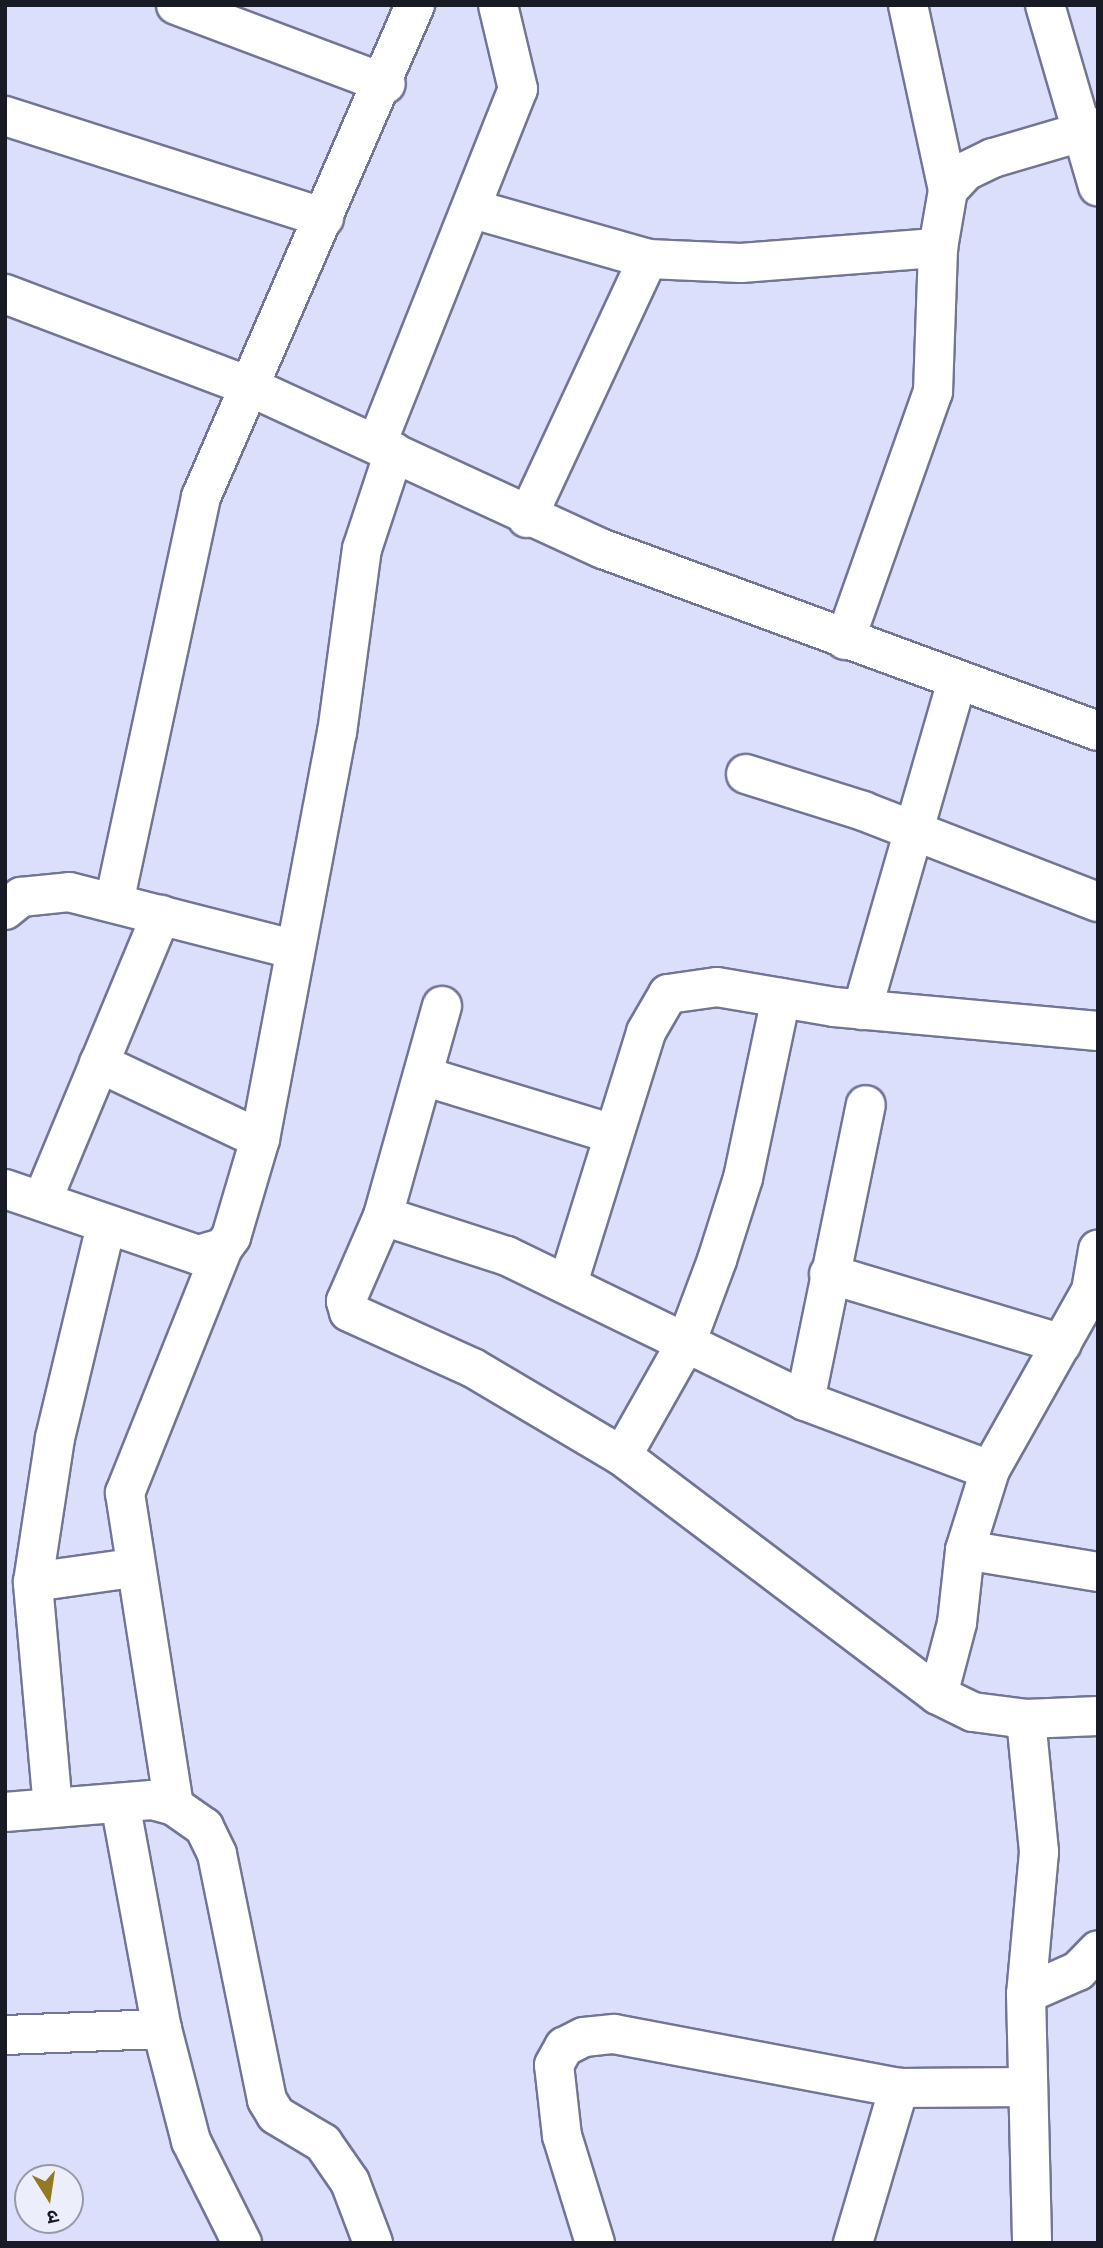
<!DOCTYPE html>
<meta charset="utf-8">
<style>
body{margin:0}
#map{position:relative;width:1103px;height:2248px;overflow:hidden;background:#dcdffc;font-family:"PT Sans Narrow","Noto Sans Devanagari",sans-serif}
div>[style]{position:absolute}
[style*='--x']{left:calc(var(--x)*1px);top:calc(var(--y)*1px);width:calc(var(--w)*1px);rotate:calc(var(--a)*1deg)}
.roads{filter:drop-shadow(2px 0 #727595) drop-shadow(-2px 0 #727595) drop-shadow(0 2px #727595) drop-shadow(0 -2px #727595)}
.minor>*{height:38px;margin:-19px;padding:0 19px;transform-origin:19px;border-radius:19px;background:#fff}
span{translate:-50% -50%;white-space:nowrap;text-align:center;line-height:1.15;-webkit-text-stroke:5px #eceefc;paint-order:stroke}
.frame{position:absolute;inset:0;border:7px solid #181a26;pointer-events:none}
.north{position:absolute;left:14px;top:2164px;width:70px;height:70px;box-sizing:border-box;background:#eceefc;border:2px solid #9799a6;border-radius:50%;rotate:168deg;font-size:19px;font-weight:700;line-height:28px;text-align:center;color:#181a26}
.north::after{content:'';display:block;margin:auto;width:24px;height:32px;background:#917a21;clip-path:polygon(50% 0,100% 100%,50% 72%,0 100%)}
</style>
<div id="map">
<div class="roads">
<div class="minor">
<div style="--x:176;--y:5;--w:224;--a:20.6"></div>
<div style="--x:908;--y:5;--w:189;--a:77.8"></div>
<div style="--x:1045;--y:5;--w:189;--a:73.7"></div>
<div style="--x:5;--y:116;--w:335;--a:17.7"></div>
<div style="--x:473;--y:209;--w:182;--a:15.9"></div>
<div style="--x:648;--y:259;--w:93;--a:2.5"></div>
<div style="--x:741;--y:263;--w:198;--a:-4.4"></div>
<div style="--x:5;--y:294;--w:260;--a:20.7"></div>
<div style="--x:248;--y:386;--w:391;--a:24.7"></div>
<div style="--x:603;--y:549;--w:527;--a:20.19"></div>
<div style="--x:377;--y:443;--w:381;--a:-68.3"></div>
<div style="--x:518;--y:89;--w:86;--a:-103.4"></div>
<div style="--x:527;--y:518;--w:286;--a:-65"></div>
<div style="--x:845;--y:640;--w:263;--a:-70.5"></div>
<div style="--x:933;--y:392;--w:144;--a:-88"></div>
<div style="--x:938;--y:248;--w:59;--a:-80.2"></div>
<div style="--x:948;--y:190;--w:26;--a:-47"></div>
<div style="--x:966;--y:171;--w:30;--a:-26"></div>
<div style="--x:993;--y:158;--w:109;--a:-16.4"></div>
<div style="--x:746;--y:774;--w:123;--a:17.5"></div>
<div style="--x:863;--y:811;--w:252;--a:21.2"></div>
<div style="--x:114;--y:903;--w:415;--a:-77.9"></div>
<div style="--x:201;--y:497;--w:537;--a:-66.49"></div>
<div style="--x:5;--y:910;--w:21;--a:-39"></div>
<div style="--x:21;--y:897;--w:48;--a:-5.9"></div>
<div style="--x:69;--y:892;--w:230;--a:14.3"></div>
<div style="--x:442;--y:1006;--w:218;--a:105.7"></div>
<div style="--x:383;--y:1216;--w:93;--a:113.5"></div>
<div style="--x:346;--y:1301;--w:11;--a:75"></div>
<div style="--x:349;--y:1312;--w:136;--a:24.3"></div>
<div style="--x:473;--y:1368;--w:173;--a:30.6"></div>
<div style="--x:622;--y:1456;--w:396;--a:37.1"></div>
<div style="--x:938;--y:1695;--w:39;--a:26"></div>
<div style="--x:973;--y:1712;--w:53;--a:7.5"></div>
<div style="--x:1026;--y:1719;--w:72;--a:-2.4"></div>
<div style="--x:862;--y:1010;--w:343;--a:-73.9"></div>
<div style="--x:99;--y:1063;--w:178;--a:25.3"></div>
<div style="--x:423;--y:1076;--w:199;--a:17"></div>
<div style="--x:5;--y:1189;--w:204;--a:18.9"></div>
<div style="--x:198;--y:1255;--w:26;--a:-16"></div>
<div style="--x:223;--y:1248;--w:14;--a:-54"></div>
<div style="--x:231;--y:1237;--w:102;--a:-73.5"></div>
<div style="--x:260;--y:1139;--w:413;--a:-79.3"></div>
<div style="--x:337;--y:733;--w:186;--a:-82.3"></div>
<div style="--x:362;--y:549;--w:102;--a:-71.7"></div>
<div style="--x:42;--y:1201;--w:310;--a:-67.4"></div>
<div style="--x:383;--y:1216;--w:130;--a:17.9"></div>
<div style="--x:507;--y:1256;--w:331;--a:25.9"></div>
<div style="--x:805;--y:1401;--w:197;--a:20.5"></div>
<div style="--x:829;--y:1274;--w:243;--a:16.7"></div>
<div style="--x:568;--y:1283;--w:263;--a:-72.7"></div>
<div style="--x:646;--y:1032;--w:44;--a:-59.9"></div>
<div style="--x:668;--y:994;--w:49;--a:-8.1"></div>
<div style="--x:717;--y:987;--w:119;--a:9.7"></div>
<div style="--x:834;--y:1007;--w:265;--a:5.2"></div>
<div style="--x:805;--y:1401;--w:302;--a:-78.4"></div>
<div style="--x:622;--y:1456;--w:130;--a:-60.5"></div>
<div style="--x:686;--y:1343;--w:89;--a:-69.5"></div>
<div style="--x:717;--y:1260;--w:86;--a:-72.4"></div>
<div style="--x:743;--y:1178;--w:184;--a:-78.1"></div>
<div style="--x:965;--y:1550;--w:135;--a:9.4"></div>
<div style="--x:33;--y:1582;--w:101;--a:-8"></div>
<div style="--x:938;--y:1695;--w:74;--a:-75.2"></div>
<div style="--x:957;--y:1623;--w:73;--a:-83.7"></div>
<div style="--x:965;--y:1550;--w:84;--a:-72.6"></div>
<div style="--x:990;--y:1470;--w:206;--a:-60.6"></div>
<div style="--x:1091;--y:1291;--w:42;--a:-80.3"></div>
<div style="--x:1026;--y:1719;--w:134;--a:84.4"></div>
<div style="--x:1039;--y:1852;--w:143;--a:95.2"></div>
<div style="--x:1026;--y:1994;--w:249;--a:88.6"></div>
<div style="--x:120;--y:1803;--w:230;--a:79.5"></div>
<div style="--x:162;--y:2029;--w:116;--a:75.5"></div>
<div style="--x:191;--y:2141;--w:114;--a:63.4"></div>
<div style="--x:174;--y:1806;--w:317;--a:-98.9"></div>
<div style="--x:125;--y:1493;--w:264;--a:-68.2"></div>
<div style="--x:53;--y:1808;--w:227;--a:-95.1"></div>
<div style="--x:33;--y:1582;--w:146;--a:-81.3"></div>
<div style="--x:55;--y:1438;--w:218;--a:-76.5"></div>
<div style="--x:5;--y:1812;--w:147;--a:-4.7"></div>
<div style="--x:152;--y:1800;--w:23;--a:15"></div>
<div style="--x:174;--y:1806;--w:37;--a:35"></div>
<div style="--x:204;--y:1827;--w:30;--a:64"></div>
<div style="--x:217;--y:1854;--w:251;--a:78.5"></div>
<div style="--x:267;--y:2100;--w:17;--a:59"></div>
<div style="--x:276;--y:2115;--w:55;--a:30.8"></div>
<div style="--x:323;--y:2143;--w:47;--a:55.3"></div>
<div style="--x:350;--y:2182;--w:65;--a:69.3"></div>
<div style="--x:1026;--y:1994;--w:57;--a:-23.9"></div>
<div style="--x:1078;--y:1971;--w:29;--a:-46"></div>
<div style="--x:5;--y:2035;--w:157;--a:-2.2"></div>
<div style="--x:595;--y:2243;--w:112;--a:-107.1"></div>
<div style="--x:562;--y:2136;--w:71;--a:-96.4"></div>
<div style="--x:554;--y:2065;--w:21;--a:-61"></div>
<div style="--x:564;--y:2047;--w:22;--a:-27"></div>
<div style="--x:584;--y:2037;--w:30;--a:-6"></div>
<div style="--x:614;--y:2034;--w:290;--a:10.7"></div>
<div style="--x:899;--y:2088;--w:128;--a:-0.4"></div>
<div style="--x:853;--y:2243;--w:162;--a:-73.5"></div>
</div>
</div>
<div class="frame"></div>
<div class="north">उ</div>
</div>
